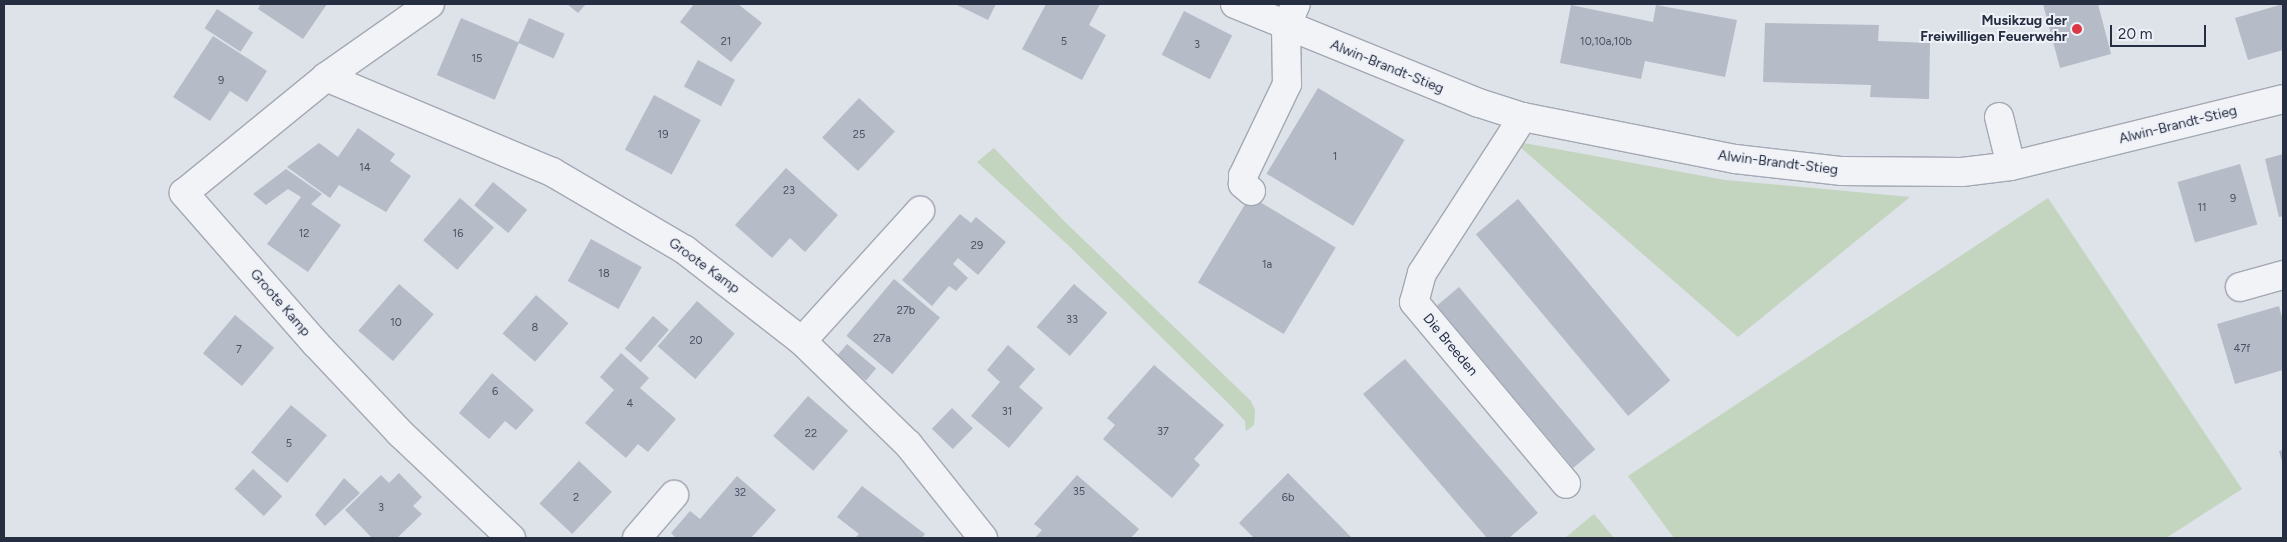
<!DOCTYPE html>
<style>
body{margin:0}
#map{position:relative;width:2287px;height:542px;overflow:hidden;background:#dee2e9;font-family:Figtree,sans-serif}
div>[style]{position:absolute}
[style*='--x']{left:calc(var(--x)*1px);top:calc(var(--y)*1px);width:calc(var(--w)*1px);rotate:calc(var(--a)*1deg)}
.green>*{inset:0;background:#c3d4bf}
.building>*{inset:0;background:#b5bbc7;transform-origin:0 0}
.roads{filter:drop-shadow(1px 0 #a3a8b4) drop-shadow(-1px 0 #a3a8b4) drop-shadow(0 1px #a3a8b4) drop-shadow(0 -1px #a3a8b4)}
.minor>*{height:28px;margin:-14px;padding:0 14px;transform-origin:14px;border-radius:14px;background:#f2f3f7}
.dots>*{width:14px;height:14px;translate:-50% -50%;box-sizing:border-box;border:2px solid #eef1f7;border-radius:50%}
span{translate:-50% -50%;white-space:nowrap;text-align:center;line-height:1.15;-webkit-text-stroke:4px #eef1f7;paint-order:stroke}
.number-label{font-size:11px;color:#4a5163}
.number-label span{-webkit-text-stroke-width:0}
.poi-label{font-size:14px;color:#262e42;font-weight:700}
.right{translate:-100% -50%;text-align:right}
.street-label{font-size:14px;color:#262e42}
.frame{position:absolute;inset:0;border:5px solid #262e42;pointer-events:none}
.scale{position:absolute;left:2110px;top:25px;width:96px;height:22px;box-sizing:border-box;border:2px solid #262e42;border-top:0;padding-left:6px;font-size:15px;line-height:18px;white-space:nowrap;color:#262e42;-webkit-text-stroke:4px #eef1f7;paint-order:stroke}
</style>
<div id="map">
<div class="green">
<div style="clip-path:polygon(1513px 141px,1725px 180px,1910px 197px,1738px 337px)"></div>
<div style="clip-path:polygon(994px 148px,1064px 221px,1251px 401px,1255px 410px,1254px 425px,1246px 431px,1245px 421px,1233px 408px,1068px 245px,977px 162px)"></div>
<div style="clip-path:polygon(2048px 198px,2242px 489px,2166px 538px,1674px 538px,1628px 476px)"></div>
<div style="clip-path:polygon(1594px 514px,1614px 538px,1565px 538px)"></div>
</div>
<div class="building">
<div style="clip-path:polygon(261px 4px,327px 4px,303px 39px,258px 9px)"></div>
<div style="clip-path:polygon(567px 4px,586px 4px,578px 13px)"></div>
<div style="clip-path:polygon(694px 4px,738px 4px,762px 23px,731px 62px,680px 22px)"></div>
<div style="clip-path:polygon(955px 4px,996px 4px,988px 20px)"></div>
<div style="clip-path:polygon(1046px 4px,1100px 4px,1089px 25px,1106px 35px,1082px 80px,1022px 49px)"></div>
<div style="clip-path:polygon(2043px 4px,2098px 4px,2111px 54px,2060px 68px)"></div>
<div style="clip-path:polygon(2283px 4px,2283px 50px,2248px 60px,2235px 18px)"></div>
<div style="clip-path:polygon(1571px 5px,1653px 22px,1656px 5px,1737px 20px,1725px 77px,1645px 61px,1641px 79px,1560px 63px)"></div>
<div style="left:217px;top:9px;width:43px;height:23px;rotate:33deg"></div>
<div style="left:1184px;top:11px;width:54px;height:49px;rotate:27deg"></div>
<div style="left:461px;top:18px;width:63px;height:62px;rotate:23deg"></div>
<div style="left:529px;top:18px;width:39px;height:27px;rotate:24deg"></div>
<div style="clip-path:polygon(1765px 23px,1879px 25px,1878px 41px,1930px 43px,1929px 99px,1870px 97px,1871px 85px,1763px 82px)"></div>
<div style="clip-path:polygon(213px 36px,267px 71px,247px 102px,230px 91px,210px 121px,173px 97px)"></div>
<div style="left:698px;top:60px;width:42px;height:30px;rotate:28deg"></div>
<div style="left:1318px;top:88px;width:101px;height:100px;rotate:31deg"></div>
<div style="left:654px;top:95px;width:53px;height:62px;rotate:28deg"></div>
<div style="left:859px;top:98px;width:49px;height:54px;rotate:43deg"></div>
<div style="clip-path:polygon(358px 128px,395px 154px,390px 161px,411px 176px,386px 212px,339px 185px,330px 198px,287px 167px,319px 143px,338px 157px)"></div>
<div style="clip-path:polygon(2283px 154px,2283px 216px,2279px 217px,2265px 159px)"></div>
<div style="left:2240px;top:164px;width:63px;height:65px;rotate:74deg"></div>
<div style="clip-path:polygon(786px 168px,838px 215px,805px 252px,790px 238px,772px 258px,735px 225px)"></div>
<div style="clip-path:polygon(286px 169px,322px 194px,311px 204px,341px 225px,308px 272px,267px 244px,301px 197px,288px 189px,266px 205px,253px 194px)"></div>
<div style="left:493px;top:182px;width:44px;height:30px;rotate:39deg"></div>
<div style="left:1250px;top:196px;width:100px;height:101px;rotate:31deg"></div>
<div style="left:460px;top:198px;width:45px;height:56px;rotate:41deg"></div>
<div style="left:1518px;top:199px;width:237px;height:55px;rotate:50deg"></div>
<div style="clip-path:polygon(960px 214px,971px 223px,976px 217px,1006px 242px,978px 275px,958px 258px,953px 264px,968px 278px,956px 291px,949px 286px,932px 306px,902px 280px)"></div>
<div style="left:591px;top:239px;width:58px;height:48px;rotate:29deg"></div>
<div style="left:894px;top:279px;width:60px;height:74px;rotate:40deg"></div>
<div style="left:399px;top:284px;width:46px;height:62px;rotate:41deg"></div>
<div style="left:1074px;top:284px;width:44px;height:57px;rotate:41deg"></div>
<div style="left:1459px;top:287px;width:212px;height:29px;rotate:50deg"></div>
<div style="left:536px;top:295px;width:43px;height:51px;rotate:41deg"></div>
<div style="left:697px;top:301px;width:50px;height:60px;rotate:41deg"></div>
<div style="clip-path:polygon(2279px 306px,2283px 321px,2283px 370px,2235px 384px,2217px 324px)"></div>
<div style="left:235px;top:315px;width:51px;height:50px;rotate:40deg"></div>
<div style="left:653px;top:316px;width:21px;height:43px;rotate:41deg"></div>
<div style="left:847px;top:344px;width:38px;height:16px;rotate:40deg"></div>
<div style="clip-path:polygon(1008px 345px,1035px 369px,1019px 387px,1043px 408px,1009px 448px,971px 416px,1000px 382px,987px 370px)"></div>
<div style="clip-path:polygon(621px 353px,649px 378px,640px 388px,676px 419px,648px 452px,638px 444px,626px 458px,585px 423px,614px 390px,600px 377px)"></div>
<div style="clip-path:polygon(1405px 359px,1538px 513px,1509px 538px,1487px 538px,1363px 394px)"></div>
<div style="clip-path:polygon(1154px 365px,1224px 425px,1194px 459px,1200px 465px,1172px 498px,1103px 439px,1115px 425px,1107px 418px)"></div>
<div style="clip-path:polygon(492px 373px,534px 410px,516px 430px,505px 421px,489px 439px,459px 413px)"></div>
<div style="left:808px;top:396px;width:53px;height:53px;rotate:41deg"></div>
<div style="left:291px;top:405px;width:47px;height:62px;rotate:40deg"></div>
<div style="left:952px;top:408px;width:29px;height:29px;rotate:44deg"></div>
<div style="clip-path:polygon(2283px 450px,2283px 465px,2279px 451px)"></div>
<div style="left:579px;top:461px;width:45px;height:58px;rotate:43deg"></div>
<div style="left:253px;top:469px;width:40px;height:27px;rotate:43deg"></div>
<div style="clip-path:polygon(399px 473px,422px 497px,413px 506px,422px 514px,397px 538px,372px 538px,345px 510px,381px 475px,389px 483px)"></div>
<div style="clip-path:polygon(1288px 473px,1352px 538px,1254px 538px,1239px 523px)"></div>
<div style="clip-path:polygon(1077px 475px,1139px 529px,1131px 538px,1035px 538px,1042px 530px,1034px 524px)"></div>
<div style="clip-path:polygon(737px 476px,776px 510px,751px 538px,676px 538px,671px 533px,690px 511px,700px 519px)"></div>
<div style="clip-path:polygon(344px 478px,360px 493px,325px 526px,315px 515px)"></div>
<div style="clip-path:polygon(862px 486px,925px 534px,922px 538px,855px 538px,859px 534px,837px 517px)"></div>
</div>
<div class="roads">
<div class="minor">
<div style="--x:1235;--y:4;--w:263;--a:22.1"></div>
<div style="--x:1479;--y:103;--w:46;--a:17.7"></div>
<div style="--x:1523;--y:117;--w:216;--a:11.2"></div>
<div style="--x:1735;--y:159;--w:108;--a:6.4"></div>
<div style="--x:1842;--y:171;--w:120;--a:0.5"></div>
<div style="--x:1962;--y:172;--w:49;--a:-7"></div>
<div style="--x:2011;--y:166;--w:280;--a:-13.8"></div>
<div style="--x:326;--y:77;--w:127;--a:-35.1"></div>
<div style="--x:1523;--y:117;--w:186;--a:122.9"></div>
<div style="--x:1422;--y:273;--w:30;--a:105"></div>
<div style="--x:1414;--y:302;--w:237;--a:50.1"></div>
<div style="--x:1999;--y:117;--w:50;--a:76.2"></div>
<div style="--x:1251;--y:191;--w:11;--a:-139"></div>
<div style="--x:1243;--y:184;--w:8;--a:-90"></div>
<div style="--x:1243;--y:176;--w:102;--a:-64.4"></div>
<div style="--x:1287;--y:84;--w:57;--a:-91"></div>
<div style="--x:1286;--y:27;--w:25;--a:-67"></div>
<div style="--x:2240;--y:287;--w:45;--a:-15.6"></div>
<div style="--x:802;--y:341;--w:176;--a:-47.8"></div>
<div style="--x:511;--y:538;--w:153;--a:-136.6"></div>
<div style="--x:400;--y:433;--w:122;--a:-133.3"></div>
<div style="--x:316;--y:344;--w:201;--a:-131.2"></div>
<div style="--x:184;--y:193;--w:183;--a:-39.2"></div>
<div style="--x:326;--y:77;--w:245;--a:22.8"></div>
<div style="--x:552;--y:172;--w:154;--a:30.4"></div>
<div style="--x:685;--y:250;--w:148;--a:37.9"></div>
<div style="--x:802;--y:341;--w:148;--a:44.2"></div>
<div style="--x:908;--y:444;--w:120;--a:51.4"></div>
<div style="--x:637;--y:538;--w:57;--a:-49.3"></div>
</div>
</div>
<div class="dots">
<div style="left:2077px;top:29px;background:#da3846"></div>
</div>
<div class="number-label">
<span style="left:726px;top:42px">21</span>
<span style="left:1064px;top:42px">5</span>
<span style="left:1606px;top:42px">10,10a,10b</span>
<span style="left:1197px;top:45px">3</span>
<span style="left:477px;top:59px">15</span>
<span style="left:221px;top:81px">9</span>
<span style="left:663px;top:135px">19</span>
<span style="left:859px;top:135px">25</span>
<span style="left:1335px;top:157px">1</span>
<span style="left:365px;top:168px">14</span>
<span style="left:789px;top:191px">23</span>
<span style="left:2233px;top:199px">9</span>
<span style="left:2202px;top:208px">11</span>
<span style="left:304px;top:234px">12</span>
<span style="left:458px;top:234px">16</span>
<span style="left:977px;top:246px">29</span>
<span style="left:1267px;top:265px">1a</span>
<span style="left:604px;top:274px">18</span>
<span style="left:906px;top:311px">27b</span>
<span style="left:1072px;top:320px">33</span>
<span style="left:396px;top:323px">10</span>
<span style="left:535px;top:328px">8</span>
<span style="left:882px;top:339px">27a</span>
<span style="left:696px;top:341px">20</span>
<span style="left:2242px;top:349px">47f</span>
<span style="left:239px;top:350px">7</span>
<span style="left:495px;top:392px">6</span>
<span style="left:630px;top:404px">4</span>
<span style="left:1007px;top:412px">31</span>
<span style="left:1163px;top:432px">37</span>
<span style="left:811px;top:434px">22</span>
<span style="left:289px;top:444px">5</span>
<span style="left:1079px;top:492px">35</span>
<span style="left:740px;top:493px">32</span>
<span style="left:576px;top:498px">2</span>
<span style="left:1288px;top:498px">6b</span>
<span style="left:381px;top:508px">3</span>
</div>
<div class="poi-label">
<span class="right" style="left:2067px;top:29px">Musikzug der<br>Freiwilligen Feuerwehr</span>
</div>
<div class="street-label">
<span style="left:1387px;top:67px;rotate:22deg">Alwin-Brandt-Stieg</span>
<span style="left:2178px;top:125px;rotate:-14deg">Alwin-Brandt-Stieg</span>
<span style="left:1778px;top:163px;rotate:7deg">Alwin-Brandt-Stieg</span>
<span style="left:704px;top:266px;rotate:36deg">Groote Kamp</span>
<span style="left:280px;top:303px;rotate:49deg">Groote Kamp</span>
<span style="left:1450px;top:345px;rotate:50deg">Die Breeden</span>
</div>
<div class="frame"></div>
<div class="scale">20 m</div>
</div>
